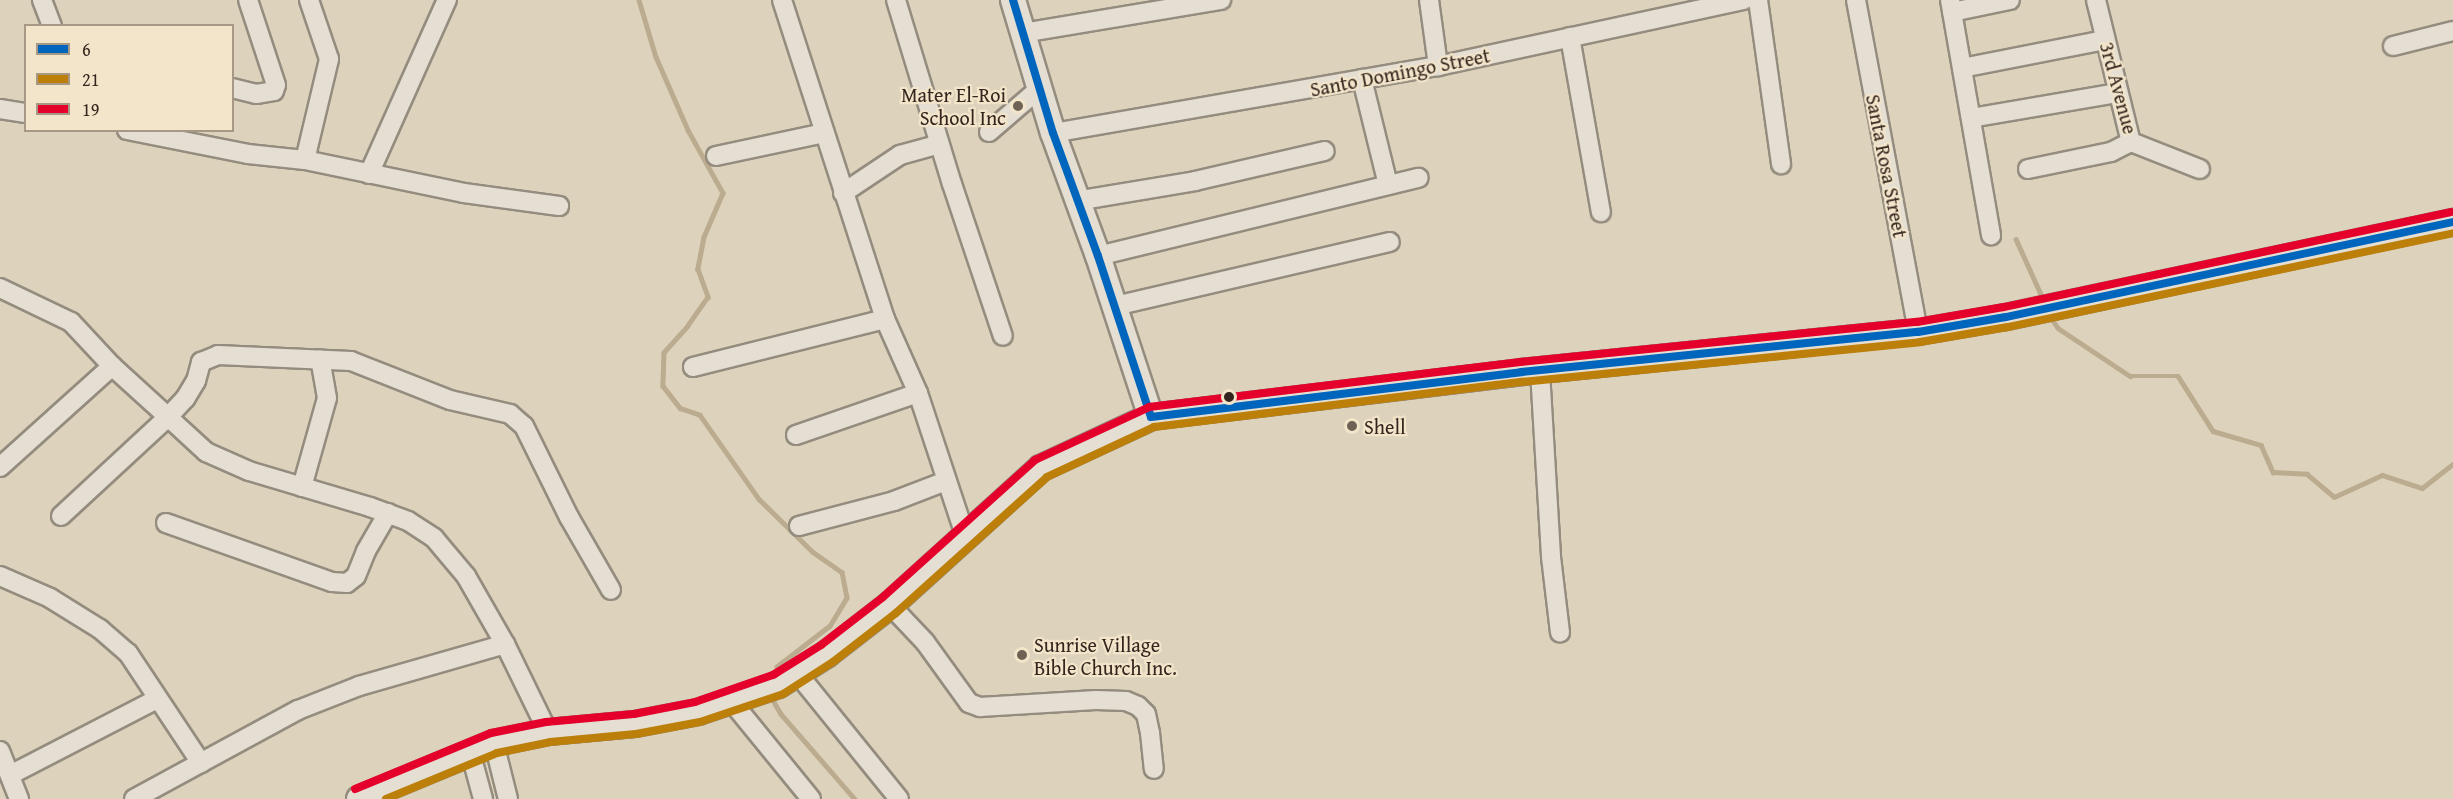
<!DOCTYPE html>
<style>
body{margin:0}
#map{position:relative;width:2453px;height:799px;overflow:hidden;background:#ddd2bb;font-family:"Gentium Book Plus",serif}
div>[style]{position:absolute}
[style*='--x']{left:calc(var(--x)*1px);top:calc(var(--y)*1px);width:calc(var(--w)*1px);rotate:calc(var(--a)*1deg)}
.stream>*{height:4.5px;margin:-2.25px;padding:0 2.25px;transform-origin:2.25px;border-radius:2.25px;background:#bbab8f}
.roads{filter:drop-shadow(2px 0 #948c7e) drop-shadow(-2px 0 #948c7e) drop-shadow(0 2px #948c7e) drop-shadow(0 -2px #948c7e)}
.street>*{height:18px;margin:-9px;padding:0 9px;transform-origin:9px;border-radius:9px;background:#e4ded3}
.secondary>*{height:24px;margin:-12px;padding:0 12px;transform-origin:12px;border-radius:12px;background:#e4ded3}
.bus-1>*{height:8px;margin:-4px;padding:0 4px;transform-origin:4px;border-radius:4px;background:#0065bd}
.bus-2>*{height:8px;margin:-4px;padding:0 4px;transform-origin:4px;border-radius:4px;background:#bc7f09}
.bus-3>*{height:8px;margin:-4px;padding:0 4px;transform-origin:4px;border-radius:4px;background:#e4002b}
.dots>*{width:16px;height:16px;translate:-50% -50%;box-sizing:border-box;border:3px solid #f2e5ca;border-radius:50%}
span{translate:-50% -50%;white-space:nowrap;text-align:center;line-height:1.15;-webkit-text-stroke:4.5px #f2e5ca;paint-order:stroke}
.street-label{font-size:20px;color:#34251e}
.poi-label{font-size:20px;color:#34251e}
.right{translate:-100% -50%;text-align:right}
.left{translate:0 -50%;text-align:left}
.legend{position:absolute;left:24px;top:24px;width:210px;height:108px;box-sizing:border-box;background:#f2e5ca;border:2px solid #a69885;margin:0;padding:8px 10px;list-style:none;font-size:18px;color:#34251e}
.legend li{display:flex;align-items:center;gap:12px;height:30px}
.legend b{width:30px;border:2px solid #a69885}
</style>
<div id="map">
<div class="stream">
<div style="--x:639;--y:0;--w:59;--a:73.4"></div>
<div style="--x:656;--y:57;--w:80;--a:66.3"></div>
<div style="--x:688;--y:130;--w:72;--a:60.9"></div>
<div style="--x:723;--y:193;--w:48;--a:113.4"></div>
<div style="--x:704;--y:237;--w:33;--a:101"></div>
<div style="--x:698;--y:269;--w:30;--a:70"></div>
<div style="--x:708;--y:297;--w:35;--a:125"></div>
<div style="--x:688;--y:326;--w:36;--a:132"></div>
<div style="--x:664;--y:353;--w:33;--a:92"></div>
<div style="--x:663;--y:386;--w:28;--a:52"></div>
<div style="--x:680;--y:408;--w:21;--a:19"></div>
<div style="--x:700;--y:415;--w:103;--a:54.9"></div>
<div style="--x:759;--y:499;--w:76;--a:44.5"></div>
<div style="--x:813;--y:552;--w:35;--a:35"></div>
<div style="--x:842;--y:572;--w:26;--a:79"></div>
<div style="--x:847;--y:598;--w:33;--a:121"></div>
<div style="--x:830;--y:626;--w:67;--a:142.3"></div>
<div style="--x:2016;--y:239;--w:68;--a:65.7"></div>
<div style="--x:2049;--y:315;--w:16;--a:55"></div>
<div style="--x:2058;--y:328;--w:87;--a:33.7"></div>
<div style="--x:2130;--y:376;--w:48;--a:0"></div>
<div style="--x:2178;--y:376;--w:65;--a:57.5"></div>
<div style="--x:2213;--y:431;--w:50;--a:16.3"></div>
<div style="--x:2261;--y:445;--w:30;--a:66"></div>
<div style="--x:2273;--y:472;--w:34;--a:3"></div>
<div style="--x:2307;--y:474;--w:35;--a:40"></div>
<div style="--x:2334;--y:497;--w:53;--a:-24.6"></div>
<div style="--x:2382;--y:475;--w:42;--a:18"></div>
<div style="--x:2422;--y:488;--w:39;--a:-38"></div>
<div style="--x:770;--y:695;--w:22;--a:60"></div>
<div style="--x:781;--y:714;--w:113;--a:49"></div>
</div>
<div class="roads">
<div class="street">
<div style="--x:42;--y:0;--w:28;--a:69"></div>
<div style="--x:782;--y:0;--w:335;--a:72.1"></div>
<div style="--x:885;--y:319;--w:81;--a:66"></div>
<div style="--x:918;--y:393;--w:153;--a:71.7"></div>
<div style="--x:896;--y:0;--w:192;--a:73.1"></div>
<div style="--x:952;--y:184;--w:160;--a:71.5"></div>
<div style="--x:1429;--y:0;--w:67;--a:82.2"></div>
<div style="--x:1758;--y:0;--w:166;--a:82"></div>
<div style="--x:1856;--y:0;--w:338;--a:79.4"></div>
<div style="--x:1950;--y:0;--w:239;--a:80.1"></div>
<div style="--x:2096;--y:0;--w:146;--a:76.2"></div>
<div style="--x:2131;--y:142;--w:74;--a:21.4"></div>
<div style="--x:1952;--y:12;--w:59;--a:-11.7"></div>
<div style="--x:1023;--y:33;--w:201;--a:-9.5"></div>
<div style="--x:1570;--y:37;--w:178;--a:80"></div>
<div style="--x:2393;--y:46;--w:62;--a:-14"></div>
<div style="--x:1962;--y:68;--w:146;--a:-11.1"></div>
<div style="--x:1362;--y:79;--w:109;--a:76.2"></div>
<div style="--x:232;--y:88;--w:25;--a:14"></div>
<div style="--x:256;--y:94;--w:18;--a:-9"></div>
<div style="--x:274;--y:91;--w:6;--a:-72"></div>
<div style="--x:276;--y:85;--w:89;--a:-108.2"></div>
<div style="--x:0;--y:109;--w:26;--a:9"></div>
<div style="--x:1971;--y:118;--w:149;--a:-9.7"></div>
<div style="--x:127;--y:130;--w:123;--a:11.2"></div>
<div style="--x:248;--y:154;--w:57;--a:6"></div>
<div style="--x:305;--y:160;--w:162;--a:11.7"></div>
<div style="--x:464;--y:193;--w:96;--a:7.8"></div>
<div style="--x:989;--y:132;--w:67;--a:-40.8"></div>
<div style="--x:1053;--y:133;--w:391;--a:-9.9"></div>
<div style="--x:1438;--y:66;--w:313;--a:-12.2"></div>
<div style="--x:716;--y:156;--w:110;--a:-12"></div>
<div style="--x:305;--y:160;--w:104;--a:-76.6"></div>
<div style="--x:329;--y:59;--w:62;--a:-108.7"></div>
<div style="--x:2028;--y:169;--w:85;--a:-11.6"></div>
<div style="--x:2111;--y:152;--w:22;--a:-27"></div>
<div style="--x:369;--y:174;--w:191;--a:-65.9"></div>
<div style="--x:843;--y:193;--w:69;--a:-33.7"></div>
<div style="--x:900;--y:155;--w:41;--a:-15.4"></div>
<div style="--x:1076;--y:201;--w:121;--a:-9.5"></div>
<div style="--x:1195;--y:181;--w:133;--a:-13"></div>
<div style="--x:1098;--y:256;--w:330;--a:-13.7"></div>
<div style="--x:0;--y:288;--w:79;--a:25.6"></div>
<div style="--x:71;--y:322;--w:60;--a:47"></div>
<div style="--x:112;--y:366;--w:76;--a:42.3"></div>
<div style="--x:168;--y:417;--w:25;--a:-47"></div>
<div style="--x:185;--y:399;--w:21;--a:-59"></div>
<div style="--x:196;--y:381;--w:20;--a:-75"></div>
<div style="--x:201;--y:362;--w:18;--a:-22"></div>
<div style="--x:218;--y:355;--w:133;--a:2.6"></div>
<div style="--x:351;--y:361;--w:106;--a:21.5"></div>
<div style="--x:450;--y:400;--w:62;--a:13.1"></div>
<div style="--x:510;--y:414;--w:18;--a:41"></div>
<div style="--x:524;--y:426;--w:102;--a:63.7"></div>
<div style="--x:569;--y:517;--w:84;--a:60.1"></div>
<div style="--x:1115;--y:306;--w:282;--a:-13.1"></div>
<div style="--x:693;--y:367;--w:198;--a:-14"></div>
<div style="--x:1540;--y:371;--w:186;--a:86.6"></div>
<div style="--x:1551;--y:557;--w:76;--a:83.2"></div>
<div style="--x:796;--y:435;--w:129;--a:-19"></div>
<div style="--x:0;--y:467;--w:151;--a:-42"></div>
<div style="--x:302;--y:487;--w:92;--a:-74.3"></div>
<div style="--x:327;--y:398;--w:39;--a:-100"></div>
<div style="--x:61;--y:516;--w:146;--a:-42.8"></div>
<div style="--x:168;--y:417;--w:52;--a:42.6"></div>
<div style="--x:206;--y:452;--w:47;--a:23.8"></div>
<div style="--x:249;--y:471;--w:126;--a:16.6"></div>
<div style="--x:370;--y:507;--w:40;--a:20.2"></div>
<div style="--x:408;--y:521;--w:31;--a:33"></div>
<div style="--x:434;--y:538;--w:50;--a:49.9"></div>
<div style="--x:466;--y:576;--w:78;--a:60.2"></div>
<div style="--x:505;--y:644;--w:98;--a:64"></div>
<div style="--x:166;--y:523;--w:176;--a:19.6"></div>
<div style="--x:332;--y:582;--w:15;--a:4"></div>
<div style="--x:347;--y:583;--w:11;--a:-38"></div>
<div style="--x:356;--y:576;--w:27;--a:-68"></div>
<div style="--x:366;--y:551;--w:44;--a:-59.9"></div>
<div style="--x:799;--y:526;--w:98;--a:-14.7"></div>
<div style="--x:894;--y:501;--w:56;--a:-21"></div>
<div style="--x:0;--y:576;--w:55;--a:23.7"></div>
<div style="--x:50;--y:598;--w:59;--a:31.8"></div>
<div style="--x:100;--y:629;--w:37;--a:41"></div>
<div style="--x:128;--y:653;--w:132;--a:56.4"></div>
<div style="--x:890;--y:605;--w:51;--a:46.6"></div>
<div style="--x:925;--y:642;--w:75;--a:54.2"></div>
<div style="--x:969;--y:703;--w:12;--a:20"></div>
<div style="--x:980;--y:707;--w:116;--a:-3.5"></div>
<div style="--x:1096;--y:700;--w:30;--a:2"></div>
<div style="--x:1126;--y:701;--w:13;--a:23"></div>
<div style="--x:1138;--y:706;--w:11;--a:45"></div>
<div style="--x:1146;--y:714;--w:19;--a:78"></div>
<div style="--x:1150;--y:733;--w:36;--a:84"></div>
<div style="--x:797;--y:673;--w:162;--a:51"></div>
<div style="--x:732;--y:702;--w:125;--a:50.8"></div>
<div style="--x:494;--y:743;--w:58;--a:76"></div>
<div style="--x:0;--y:751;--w:52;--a:68.4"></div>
<div style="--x:470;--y:751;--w:50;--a:74.8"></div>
<div style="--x:10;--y:775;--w:165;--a:-27.3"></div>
<div style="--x:134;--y:799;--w:187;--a:-28.5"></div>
<div style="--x:298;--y:710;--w:66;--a:-21.5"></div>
<div style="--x:359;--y:686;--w:152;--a:-16"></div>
</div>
<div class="secondary">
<div style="--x:1013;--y:0;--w:139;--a:73.3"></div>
<div style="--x:1053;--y:133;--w:131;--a:69.9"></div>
<div style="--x:1098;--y:256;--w:169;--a:71.8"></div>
<div style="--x:359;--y:799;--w:146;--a:-22.5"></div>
<div style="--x:494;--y:743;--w:55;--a:-11.5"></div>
<div style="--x:548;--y:732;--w:87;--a:-5.3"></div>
<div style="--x:635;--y:724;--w:64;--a:-10.8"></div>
<div style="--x:698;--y:712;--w:84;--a:-18.6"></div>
<div style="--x:778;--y:685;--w:58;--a:-32.3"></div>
<div style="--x:827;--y:654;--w:80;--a:-37.9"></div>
<div style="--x:890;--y:605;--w:204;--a:-42.2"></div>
<div style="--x:1041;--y:468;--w:121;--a:-24.9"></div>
<div style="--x:1151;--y:417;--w:373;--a:-6.9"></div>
<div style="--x:1521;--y:372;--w:399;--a:-5.8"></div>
<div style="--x:1918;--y:332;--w:89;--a:-9.7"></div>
<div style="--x:2006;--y:317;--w:457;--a:-12"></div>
</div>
</div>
<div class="bus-1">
<div style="--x:1013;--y:0;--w:139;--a:73.3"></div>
<div style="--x:1053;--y:133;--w:131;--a:69.9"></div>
<div style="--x:1098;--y:256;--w:169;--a:71.8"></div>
<div style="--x:1151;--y:417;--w:373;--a:-6.9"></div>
<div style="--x:1521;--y:372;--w:399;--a:-5.8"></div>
<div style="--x:1918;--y:332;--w:89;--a:-9.7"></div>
<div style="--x:2006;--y:317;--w:457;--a:-12"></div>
</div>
<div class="bus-2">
<div style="--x:386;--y:799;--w:120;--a:-22.5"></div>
<div style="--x:497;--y:753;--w:54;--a:-11.7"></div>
<div style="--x:550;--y:742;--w:86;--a:-5.3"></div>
<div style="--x:636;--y:734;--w:65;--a:-10.6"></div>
<div style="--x:700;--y:722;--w:88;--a:-18.6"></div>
<div style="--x:783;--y:694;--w:59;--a:-32.6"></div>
<div style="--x:833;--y:662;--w:80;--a:-37.9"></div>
<div style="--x:896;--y:613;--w:203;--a:-42"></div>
<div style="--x:1047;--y:477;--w:118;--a:-25"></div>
<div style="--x:1154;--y:427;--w:371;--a:-7"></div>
<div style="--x:1522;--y:382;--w:400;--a:-5.7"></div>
<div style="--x:1920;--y:342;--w:89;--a:-9.7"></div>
<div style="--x:2008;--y:327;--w:455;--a:-11.9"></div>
</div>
<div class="bus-3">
<div style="--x:355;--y:789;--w:147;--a:-22.4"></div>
<div style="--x:491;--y:733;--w:56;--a:-11.3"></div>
<div style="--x:546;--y:722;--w:88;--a:-5.2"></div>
<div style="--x:634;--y:714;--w:62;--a:-11.1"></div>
<div style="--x:695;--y:702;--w:83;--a:-19.1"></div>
<div style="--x:773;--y:675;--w:57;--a:-32"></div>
<div style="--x:821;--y:645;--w:78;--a:-37.7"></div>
<div style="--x:883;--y:597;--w:205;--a:-42"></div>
<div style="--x:1035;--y:460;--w:126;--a:-24.9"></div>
<div style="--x:1149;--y:407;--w:374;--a:-6.9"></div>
<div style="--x:1520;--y:362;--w:399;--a:-5.8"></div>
<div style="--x:1917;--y:322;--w:88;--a:-9.8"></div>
<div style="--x:2004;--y:307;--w:457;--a:-12"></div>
</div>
<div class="dots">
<div style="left:1018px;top:106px;background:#6f6255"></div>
<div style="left:1229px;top:397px;background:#34251e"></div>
<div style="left:1352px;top:426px;background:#6f6255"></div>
<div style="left:1022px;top:655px;background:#6f6255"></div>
</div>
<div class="street-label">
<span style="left:1400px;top:72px;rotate:-11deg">Santo Domingo Street</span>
<span style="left:2119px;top:88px;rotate:75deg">3rd Avenue</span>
<span style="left:1887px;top:166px;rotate:79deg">Santa Rosa Street</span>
</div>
<div class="poi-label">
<span class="right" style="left:1006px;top:106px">Mater El-Roi<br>School Inc</span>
<span class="left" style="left:1364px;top:426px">Shell</span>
<span class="left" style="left:1034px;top:656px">Sunrise Village<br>Bible Church Inc.</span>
</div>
<ul class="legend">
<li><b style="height:8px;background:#0065bd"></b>6</li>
<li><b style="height:8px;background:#bc7f09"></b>21</li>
<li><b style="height:8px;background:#e4002b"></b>19</li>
</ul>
</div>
